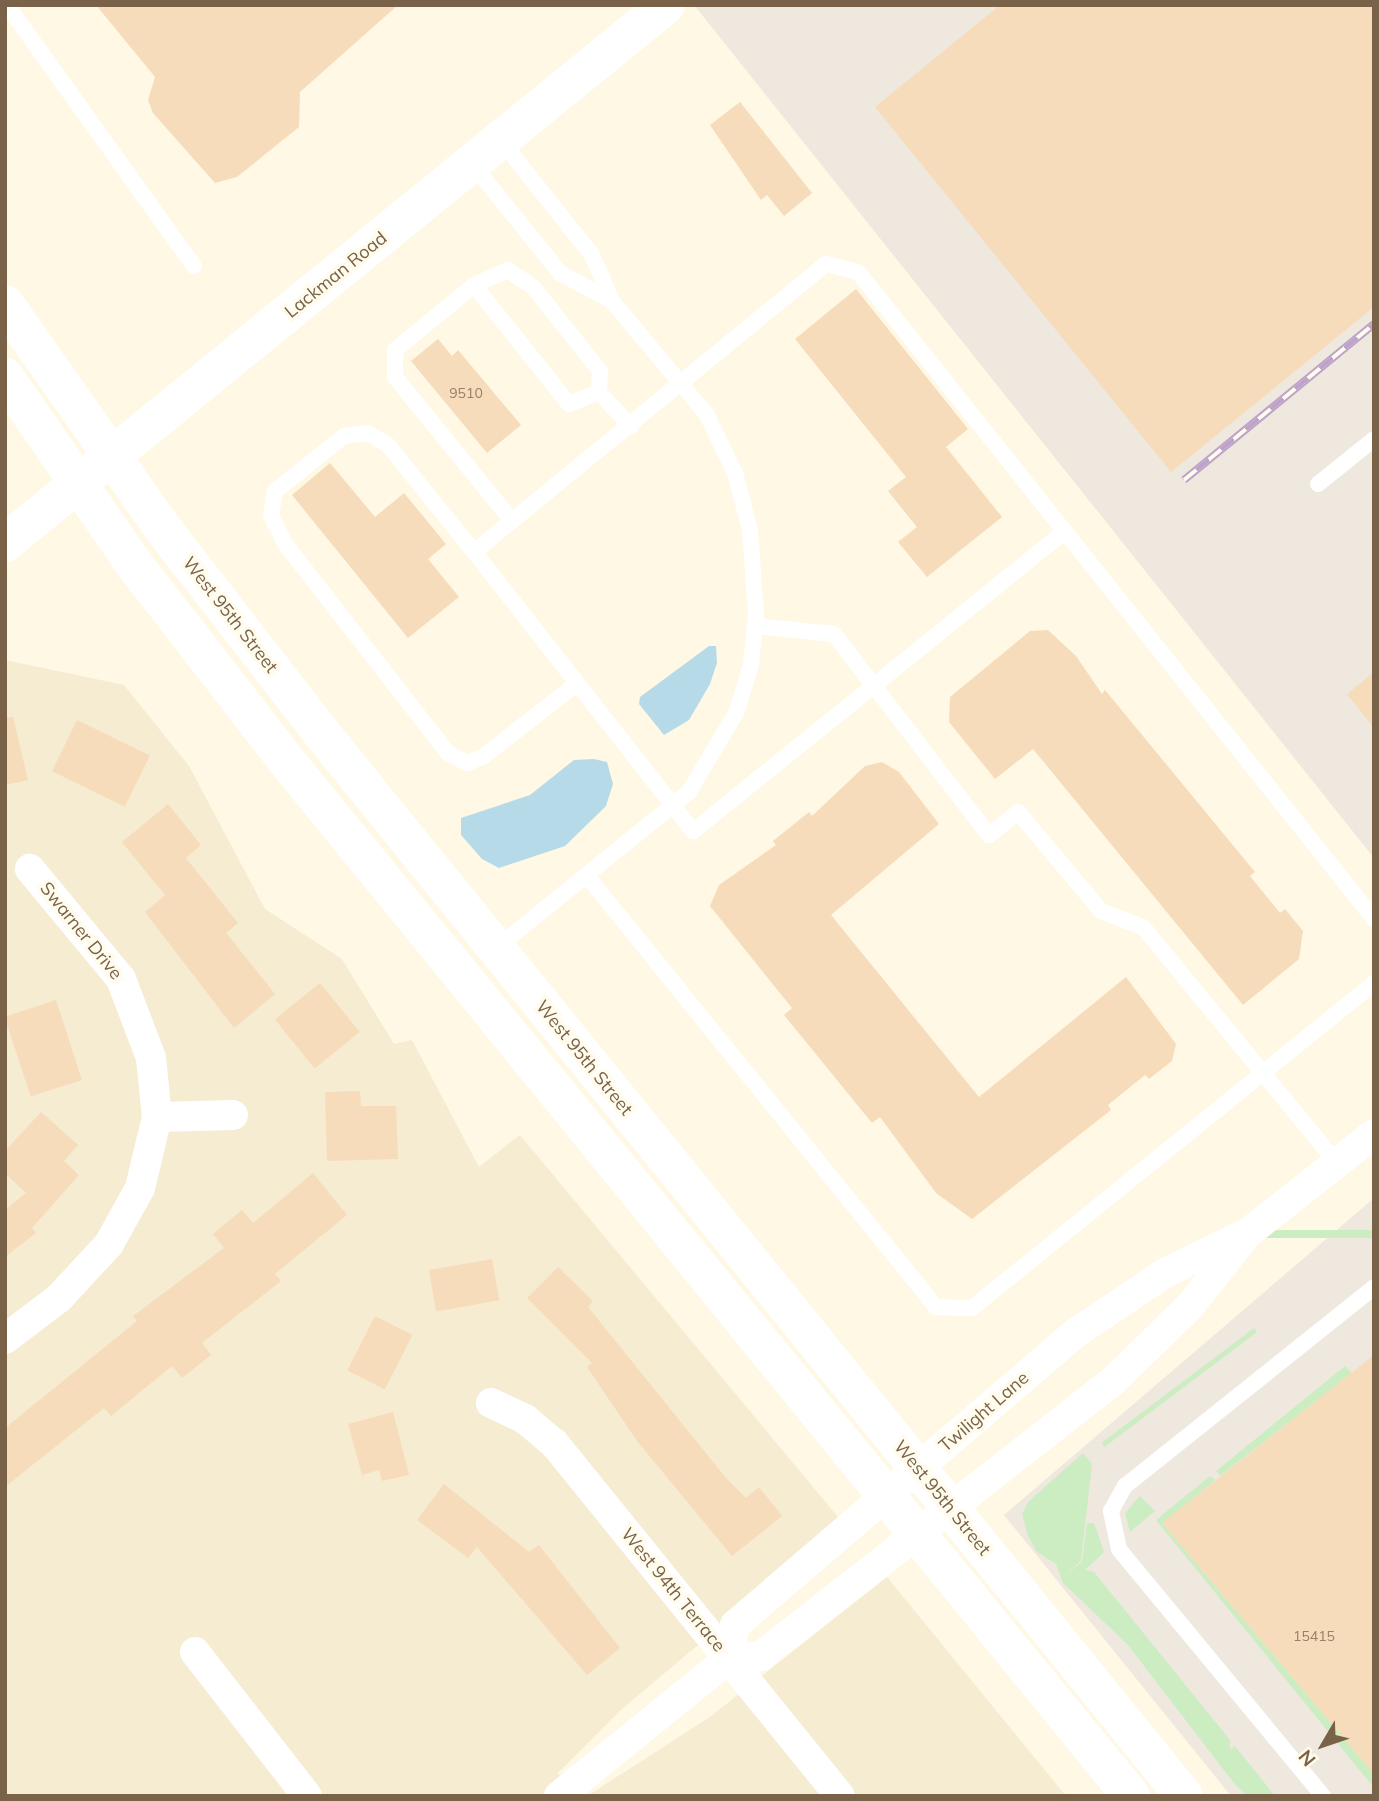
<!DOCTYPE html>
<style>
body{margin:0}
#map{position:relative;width:1379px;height:1801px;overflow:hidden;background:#fef8e5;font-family:Mulish,sans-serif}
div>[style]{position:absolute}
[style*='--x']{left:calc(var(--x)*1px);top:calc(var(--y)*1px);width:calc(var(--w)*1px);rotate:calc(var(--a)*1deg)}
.residential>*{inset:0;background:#f6ecd2}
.industrial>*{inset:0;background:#eee8df}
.green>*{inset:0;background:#ccedc2;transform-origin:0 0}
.water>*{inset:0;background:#b7dae9}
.building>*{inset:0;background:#f6dcba;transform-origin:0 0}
.service>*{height:16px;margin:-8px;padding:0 8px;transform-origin:8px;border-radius:8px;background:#fff}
.minor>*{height:30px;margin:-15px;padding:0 15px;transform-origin:15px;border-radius:15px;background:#fff}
.secondary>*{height:38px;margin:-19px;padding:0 19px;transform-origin:19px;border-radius:19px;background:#fff}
.rail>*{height:8px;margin-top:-4px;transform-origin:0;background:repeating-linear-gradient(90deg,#fffbed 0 16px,#bea2c9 0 32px);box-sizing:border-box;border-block:2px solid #bea2c9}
span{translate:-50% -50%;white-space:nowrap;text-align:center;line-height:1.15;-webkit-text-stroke:7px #fffbed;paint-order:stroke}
.number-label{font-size:14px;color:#988064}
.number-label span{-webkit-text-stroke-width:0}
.street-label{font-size:18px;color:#796247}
.frame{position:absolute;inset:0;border:7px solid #796247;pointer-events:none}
.north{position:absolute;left:1288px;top:1710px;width:70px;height:70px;-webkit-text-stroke:5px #fffbed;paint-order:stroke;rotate:231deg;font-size:19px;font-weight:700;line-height:28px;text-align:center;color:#796247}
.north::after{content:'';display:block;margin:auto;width:24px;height:32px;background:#796247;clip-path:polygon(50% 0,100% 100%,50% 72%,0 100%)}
</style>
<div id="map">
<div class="residential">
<div style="clip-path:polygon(5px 660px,124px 685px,189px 766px,265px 909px,342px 959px,394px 1044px,412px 1040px,479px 1167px,520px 1135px,843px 1523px,623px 1708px,558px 1773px,576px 1796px,5px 1796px)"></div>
<div style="clip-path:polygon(887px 1577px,1066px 1796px,587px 1796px,710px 1717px)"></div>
</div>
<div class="industrial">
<div style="clip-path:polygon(694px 5px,1374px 5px,1374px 858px)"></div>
<div style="clip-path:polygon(1374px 1198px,1374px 1796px,1231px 1796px,1004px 1515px)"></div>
</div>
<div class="green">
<div style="left:1374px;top:1230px;width:8px;height:149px;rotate:90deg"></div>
<div style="left:1254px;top:1328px;width:5px;height:191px;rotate:53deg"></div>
<div style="clip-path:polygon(1345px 1366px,1352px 1373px,1220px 1476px,1216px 1471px)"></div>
<div style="clip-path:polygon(1083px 1453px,1092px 1464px,1081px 1561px,1065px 1575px,1082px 1562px,1087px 1523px,1094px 1523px,1104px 1552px,1085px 1570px,1094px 1572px,1230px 1740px,1230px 1749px,1235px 1746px,1275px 1796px,1247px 1796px,1233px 1782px,1128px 1645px,1063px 1583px,1056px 1564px,1037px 1552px,1028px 1536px,1022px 1514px,1028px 1502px)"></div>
<div style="clip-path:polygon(1210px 1476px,1215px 1480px,1163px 1524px,1374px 1774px,1374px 1788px,1156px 1520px)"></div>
<div style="clip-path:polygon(1140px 1496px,1155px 1511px,1130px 1532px,1125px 1513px)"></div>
</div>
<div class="water">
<div style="clip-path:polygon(709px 646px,716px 646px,717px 663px,710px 684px,689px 720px,664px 735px,639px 704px,640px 697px)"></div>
<div style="clip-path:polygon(594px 759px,607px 762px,613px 784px,606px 806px,565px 846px,499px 868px,482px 859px,461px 835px,461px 818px,530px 795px,574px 760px)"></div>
</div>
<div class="building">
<div style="clip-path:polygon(96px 5px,398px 5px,300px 92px,299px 127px,237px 177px,215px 183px,153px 113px,148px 100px,155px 77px)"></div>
<div style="clip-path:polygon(1000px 5px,1374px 5px,1374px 307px,1171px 472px,875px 107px)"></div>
<div style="clip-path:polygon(740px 102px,812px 193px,784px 216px,767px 195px,761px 200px,710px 125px)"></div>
<div style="clip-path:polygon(856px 289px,968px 429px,946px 447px,1002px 517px,927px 577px,898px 542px,917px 527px,888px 491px,906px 477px,795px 339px)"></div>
<div style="clip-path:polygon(438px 339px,452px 356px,458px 350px,521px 425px,487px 453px,411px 361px)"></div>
<div style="clip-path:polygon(330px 463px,375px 517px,404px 493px,446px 544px,428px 559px,459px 597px,408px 638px,292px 495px)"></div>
<div style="clip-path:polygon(1048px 630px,1076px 656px,1102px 694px,1105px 690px,1255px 872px,1250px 876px,1280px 913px,1285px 909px,1303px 931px,1299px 959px,1243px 1005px,1033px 749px,995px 779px,949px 722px,950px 697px,1030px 631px)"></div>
<div style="clip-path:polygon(1374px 672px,1374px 728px,1347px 694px)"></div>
<div style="clip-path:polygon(13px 717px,28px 780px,5px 785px,5px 718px)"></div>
<div style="left:77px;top:720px;width:81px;height:57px;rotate:26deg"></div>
<div style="clip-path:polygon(882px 762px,899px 772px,939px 824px,831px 915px,979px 1097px,1126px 977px,1176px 1044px,1172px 1061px,1149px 1079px,1145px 1075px,1108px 1105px,1111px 1110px,972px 1219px,936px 1193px,880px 1117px,872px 1123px,784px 1015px,792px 1008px,710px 906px,719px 885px,776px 845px,773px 841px,809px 812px,812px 816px,865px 766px)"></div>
<div style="clip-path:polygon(168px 804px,201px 845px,186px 858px,238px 923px,226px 933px,275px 994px,234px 1028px,145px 912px,165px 895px,122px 842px)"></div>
<div style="left:320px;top:983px;width:63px;height:58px;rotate:51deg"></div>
<div style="left:56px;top:1000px;width:84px;height:54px;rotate:72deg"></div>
<div style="clip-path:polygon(360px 1091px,361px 1106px,396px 1106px,398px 1159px,327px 1161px,325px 1092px)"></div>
<div style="clip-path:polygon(41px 1112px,78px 1145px,64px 1161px,79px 1175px,32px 1228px,36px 1233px,5px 1257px,5px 1210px,26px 1193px,5px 1173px,5px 1151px)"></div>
<div style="clip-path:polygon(313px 1173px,347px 1215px,275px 1274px,281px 1281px,202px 1343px,211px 1355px,182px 1378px,172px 1366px,111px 1416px,104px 1408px,5px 1487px,5px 1428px,137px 1321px,133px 1316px,224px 1248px,213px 1234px,242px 1210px,253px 1223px)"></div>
<div style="left:492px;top:1259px;width:42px;height:64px;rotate:80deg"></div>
<div style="clip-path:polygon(558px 1267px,593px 1301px,588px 1307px,726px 1478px,746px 1498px,759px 1487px,782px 1516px,732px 1556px,637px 1441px,587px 1367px,592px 1363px,527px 1298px)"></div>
<div style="left:375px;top:1316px;width:42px;height:61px;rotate:27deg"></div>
<div style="clip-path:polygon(1374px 1355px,1374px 1774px,1162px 1523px)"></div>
<div style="clip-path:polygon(393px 1412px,409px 1475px,382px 1481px,379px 1470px,362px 1475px,348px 1424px)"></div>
<div style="clip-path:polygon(444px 1484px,529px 1552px,539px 1545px,620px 1648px,587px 1675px,477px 1547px,468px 1558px,417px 1520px)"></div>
</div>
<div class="service">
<div style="--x:7;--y:5;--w:321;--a:54.4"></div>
<div style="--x:473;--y:165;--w:139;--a:51.1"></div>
<div style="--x:560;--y:273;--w:59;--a:28.3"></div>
<div style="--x:474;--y:285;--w:37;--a:-24"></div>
<div style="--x:508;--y:270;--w:30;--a:34"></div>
<div style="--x:533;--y:287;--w:107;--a:51.4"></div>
<div style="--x:600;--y:371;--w:21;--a:93"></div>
<div style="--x:1318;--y:484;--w:72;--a:-38.8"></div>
<div style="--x:512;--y:521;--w:186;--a:-129.1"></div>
<div style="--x:395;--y:377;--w:27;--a:-90"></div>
<div style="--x:395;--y:350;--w:102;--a:-39.4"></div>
<div style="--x:474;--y:285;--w:152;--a:51.4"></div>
<div style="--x:569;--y:404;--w:32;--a:-22"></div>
<div style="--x:599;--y:392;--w:47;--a:47.6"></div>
<div style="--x:1064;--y:532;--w:476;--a:141.1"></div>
<div style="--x:693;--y:831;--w:355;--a:-128.1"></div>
<div style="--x:474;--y:552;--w:455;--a:-39.3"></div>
<div style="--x:826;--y:264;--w:33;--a:14"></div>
<div style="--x:858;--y:272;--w:828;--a:51.43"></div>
<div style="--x:474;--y:552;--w:137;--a:-128.8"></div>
<div style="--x:388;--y:445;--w:23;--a:-149"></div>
<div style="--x:368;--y:433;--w:24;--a:173"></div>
<div style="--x:344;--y:436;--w:88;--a:141.4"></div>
<div style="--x:275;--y:491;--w:25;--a:99"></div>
<div style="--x:271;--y:516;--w:33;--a:63"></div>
<div style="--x:286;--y:545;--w:264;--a:52.1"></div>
<div style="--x:448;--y:753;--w:21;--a:28"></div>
<div style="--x:467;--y:763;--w:18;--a:-22"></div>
<div style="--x:484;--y:756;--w:117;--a:-38"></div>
<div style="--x:755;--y:626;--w:79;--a:5.8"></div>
<div style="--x:834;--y:634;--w:254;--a:52.4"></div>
<div style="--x:989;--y:835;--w:37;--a:-38"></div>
<div style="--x:1018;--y:812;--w:129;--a:50"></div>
<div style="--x:1101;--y:911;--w:45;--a:20.9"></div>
<div style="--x:1143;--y:927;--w:304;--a:50.6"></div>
<div style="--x:587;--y:876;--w:555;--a:51"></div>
<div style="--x:936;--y:1307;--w:36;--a:2"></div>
<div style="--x:972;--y:1308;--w:517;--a:-38.95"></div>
<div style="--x:495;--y:949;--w:250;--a:-39"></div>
<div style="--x:689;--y:792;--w:94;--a:-59.3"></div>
<div style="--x:737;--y:711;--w:49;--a:-73.4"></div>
<div style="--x:751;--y:664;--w:50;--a:-84.3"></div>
<div style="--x:756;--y:614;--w:84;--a:-94.1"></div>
<div style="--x:750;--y:530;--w:59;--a:-104.7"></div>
<div style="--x:735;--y:473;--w:64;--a:-115.8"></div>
<div style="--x:707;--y:415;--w:148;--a:-129.8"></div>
<div style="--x:612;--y:301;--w:50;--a:-113.5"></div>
<div style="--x:592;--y:255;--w:144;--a:-128.5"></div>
<div style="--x:1323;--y:1796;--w:320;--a:-129.6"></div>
<div style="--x:1119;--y:1549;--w:39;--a:-102"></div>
<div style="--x:1111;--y:1511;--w:29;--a:-61"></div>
<div style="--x:1125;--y:1486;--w:319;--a:-38.6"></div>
</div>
<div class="minor">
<div style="--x:157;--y:1117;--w:76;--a:-1.5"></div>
<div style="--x:5;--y:1339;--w:68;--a:-37.2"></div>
<div style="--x:59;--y:1298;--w:74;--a:-47.2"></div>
<div style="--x:109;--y:1244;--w:64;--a:-61"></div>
<div style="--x:140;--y:1188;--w:73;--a:-76.5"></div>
<div style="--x:157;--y:1117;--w:59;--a:-95.8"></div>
<div style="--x:151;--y:1058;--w:85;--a:-110.8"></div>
<div style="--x:121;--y:979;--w:143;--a:-129.6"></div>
<div style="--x:491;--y:1403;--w:38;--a:25"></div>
<div style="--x:525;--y:1419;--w:38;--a:40"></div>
<div style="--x:554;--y:1443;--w:454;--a:51"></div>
<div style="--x:195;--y:1652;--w:182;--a:52.1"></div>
<div style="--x:728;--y:1659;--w:35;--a:-78"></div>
<div style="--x:735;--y:1625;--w:450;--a:-40.6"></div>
<div style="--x:1077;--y:1332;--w:106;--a:-33.8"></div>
<div style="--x:1165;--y:1273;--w:85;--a:-26"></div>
<div style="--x:559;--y:1796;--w:218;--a:-39"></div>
<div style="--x:728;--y:1659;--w:33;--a:-5"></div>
<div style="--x:761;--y:1656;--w:449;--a:-38"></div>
<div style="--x:1115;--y:1379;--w:103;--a:-44.2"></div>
<div style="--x:1189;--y:1307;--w:95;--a:-51.4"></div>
<div style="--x:1248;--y:1233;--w:160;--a:-38.2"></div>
</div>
<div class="secondary">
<div style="--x:5;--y:304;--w:276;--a:54.9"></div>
<div style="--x:164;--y:530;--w:259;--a:52.2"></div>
<div style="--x:323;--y:735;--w:1366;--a:50.94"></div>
<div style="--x:5;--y:377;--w:227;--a:55.4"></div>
<div style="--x:134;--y:564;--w:247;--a:52.2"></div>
<div style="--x:285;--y:759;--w:1338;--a:50.79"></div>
<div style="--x:5;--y:543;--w:852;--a:-39.14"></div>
</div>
<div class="rail">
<div style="--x:1184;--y:480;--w:246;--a:-39.4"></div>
</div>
<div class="number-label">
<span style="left:466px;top:393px">9510</span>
<span style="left:1314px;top:1636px">15415</span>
</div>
<div class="street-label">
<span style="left:336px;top:275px;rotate:-39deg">Lackman Road</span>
<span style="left:230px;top:615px;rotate:52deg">West 95th Street</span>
<span style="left:81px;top:931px;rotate:51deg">Swarner Drive</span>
<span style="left:584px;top:1058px;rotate:51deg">West 95th Street</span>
<span style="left:984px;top:1412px;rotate:-41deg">Twilight Lane</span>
<span style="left:942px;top:1498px;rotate:51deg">West 95th Street</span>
<span style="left:673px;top:1590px;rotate:51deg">West 94th Terrace</span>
</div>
<div class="frame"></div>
<div class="north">N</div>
</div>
